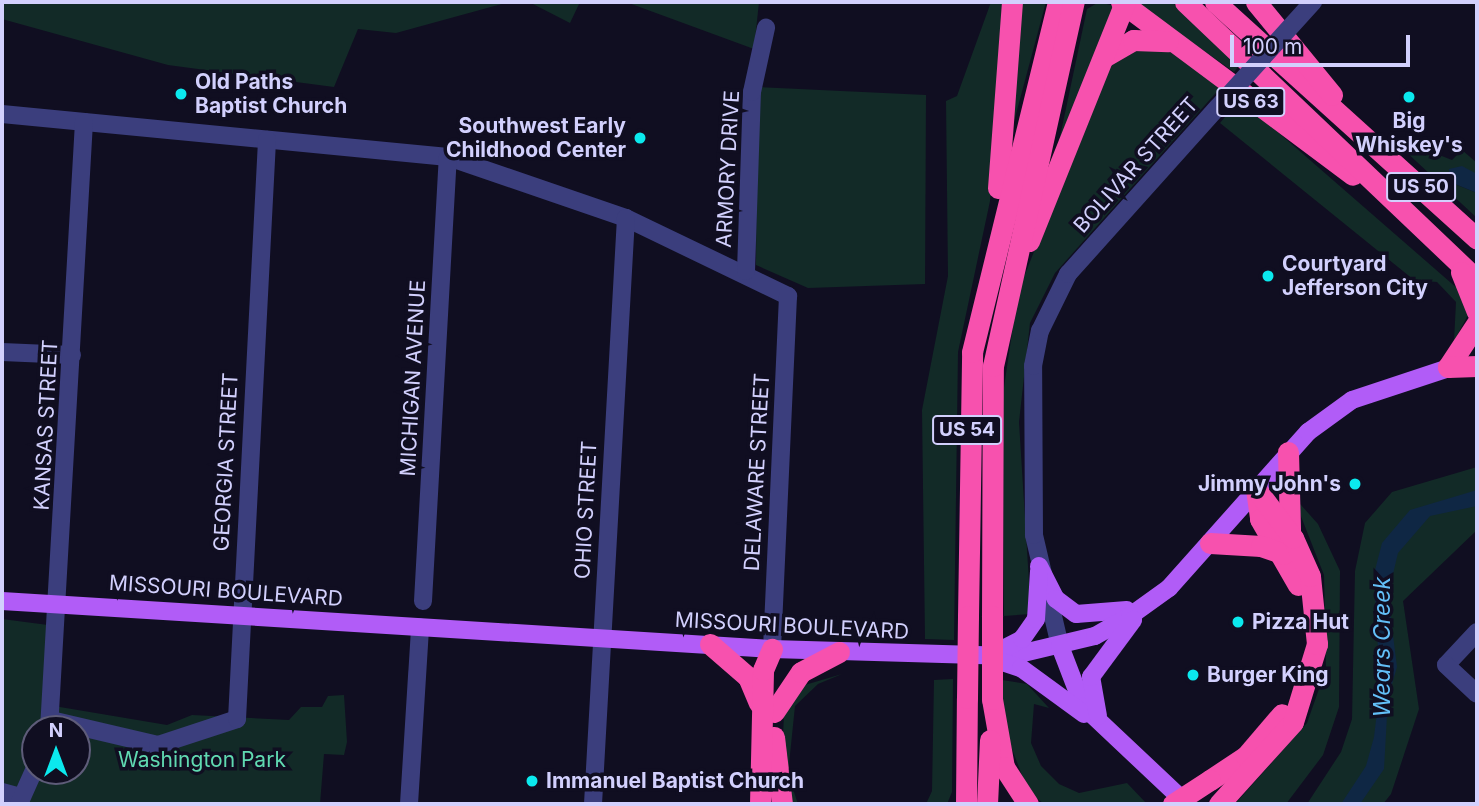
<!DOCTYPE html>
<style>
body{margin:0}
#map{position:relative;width:1479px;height:806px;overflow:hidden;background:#100e21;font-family:Inter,sans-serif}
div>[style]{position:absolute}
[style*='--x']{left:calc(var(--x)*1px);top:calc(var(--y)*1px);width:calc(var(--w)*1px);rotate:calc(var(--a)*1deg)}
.green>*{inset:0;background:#122a27}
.water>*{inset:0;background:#0f2744}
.minor>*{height:18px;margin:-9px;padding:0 9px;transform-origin:9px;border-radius:9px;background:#3b3e7d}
.major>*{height:18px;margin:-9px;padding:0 9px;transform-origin:9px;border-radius:9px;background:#b15cf7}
.highway>*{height:21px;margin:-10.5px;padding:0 10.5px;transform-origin:10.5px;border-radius:10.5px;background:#f751ae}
.minor-bridge>*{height:18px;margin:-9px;padding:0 9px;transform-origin:9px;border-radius:9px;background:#3b3e7d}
.highway-bridge>*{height:21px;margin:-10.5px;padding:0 10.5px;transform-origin:10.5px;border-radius:10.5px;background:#f751ae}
.dots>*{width:19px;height:19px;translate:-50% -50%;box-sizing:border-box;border:4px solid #100e21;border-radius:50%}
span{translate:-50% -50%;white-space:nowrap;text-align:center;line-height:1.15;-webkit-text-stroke:7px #100e21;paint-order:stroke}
.shield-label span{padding:2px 5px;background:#100e21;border:2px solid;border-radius:5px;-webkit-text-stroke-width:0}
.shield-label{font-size:19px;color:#d2d0fd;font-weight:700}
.poi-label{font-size:21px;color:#d2d0fd;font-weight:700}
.left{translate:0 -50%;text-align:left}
.right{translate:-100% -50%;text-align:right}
.street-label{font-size:21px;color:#d2d0fd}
.park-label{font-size:21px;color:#60d9b1}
.water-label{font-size:23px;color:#63bff8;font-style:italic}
.frame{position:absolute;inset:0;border:4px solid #d2d0fd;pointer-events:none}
.north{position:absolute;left:21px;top:715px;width:70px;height:70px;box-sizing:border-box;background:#100e21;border:2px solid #5e5c79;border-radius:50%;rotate:0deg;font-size:19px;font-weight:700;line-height:28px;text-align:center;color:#d2d0fd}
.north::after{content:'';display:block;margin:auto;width:24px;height:32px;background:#0be9ee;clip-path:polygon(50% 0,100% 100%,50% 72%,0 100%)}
.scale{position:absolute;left:1230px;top:35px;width:180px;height:32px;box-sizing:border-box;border:4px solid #d2d0fd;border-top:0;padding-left:9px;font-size:21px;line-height:24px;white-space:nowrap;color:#d2d0fd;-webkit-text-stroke:5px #100e21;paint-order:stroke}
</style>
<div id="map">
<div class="green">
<div style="clip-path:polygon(2px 2px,509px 2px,396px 33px,358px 29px,334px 87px,168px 65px,2px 19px)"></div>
<div style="clip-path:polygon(529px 2px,580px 2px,570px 23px)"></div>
<div style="clip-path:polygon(626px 2px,759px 2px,754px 49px)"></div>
<div style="clip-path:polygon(991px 2px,1005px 2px,990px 201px,958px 352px,954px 640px,925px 639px,922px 410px,948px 276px,946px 101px,957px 96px)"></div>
<div style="clip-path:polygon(1018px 2px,1046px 2px,1012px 129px)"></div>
<div style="clip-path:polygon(1099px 2px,1114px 6px,1057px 151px,1087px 9px)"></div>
<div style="clip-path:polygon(1135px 2px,1172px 2px,1238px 67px,1234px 72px)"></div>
<div style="clip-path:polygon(1157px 43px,1222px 86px,1055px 273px,1030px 323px,1019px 422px,1031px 614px,1004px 616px,1003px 394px,1018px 292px,1111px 57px)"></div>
<div style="clip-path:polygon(757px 87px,926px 95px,925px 284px,808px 288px,756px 265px)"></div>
<div style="clip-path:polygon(1240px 99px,1458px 289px,1468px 315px,1454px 341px,1456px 302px,1437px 282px,1414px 280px,1220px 123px)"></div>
<div style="clip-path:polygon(1388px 135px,1452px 160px,1462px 150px,1477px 163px,1477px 174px,1450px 182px,1477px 193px,1477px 218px)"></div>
<div style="clip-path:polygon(1477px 467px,1477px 530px,1403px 601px,1419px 709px,1391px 794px,1383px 804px,1307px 804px,1341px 752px,1352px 719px,1355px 571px,1365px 523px,1392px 492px)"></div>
<div style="clip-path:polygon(1293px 496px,1318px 524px,1340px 571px,1339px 707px,1323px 755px,1286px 804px,1235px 804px,1307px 723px,1326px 669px,1324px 575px)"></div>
<div style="clip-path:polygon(evenodd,2px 619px,48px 625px,42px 704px,167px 725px,192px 715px,289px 720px,301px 707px,322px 707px,328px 696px,344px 695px,347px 742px,344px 755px,324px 754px,320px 804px,2px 804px,2px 619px,35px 729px,77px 729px,77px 771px,35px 771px,35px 729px)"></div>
<div style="clip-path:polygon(842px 674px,818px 684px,795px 706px,788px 774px,798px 804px,788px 804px,781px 774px,784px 715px,798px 687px)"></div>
<div style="clip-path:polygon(953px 679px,952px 792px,947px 804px,926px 804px,932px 791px,934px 680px)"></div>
<div style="clip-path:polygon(1002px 680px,1027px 684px,1049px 708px,1034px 704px,1031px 743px,1041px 766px,1059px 784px,1079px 793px,1127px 783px,1147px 804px,1044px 804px,1028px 791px,1004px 728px)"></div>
</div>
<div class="water">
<div style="clip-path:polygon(1462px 166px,1477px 174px,1477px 193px,1450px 182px,1449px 169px)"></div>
<div style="clip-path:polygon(1477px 490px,1477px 506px,1430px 516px,1398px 553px,1388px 595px,1397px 667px,1388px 698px,1384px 769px,1360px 804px,1341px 804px,1366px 766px,1374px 737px,1380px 687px,1374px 574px,1382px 543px,1410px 510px)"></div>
</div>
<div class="minor">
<div style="--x:2;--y:114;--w:448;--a:5.5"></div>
<div style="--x:448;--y:157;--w:188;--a:18.9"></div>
<div style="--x:626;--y:218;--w:180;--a:25.7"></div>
<div style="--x:788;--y:296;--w:353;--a:92.6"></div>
<div style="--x:746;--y:271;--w:179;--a:-88.1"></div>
<div style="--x:752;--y:92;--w:66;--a:-77.7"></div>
<div style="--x:2;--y:352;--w:70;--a:2.5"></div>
<div style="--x:423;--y:601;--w:445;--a:-86.8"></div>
<div style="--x:1477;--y:632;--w:45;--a:133.2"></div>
<div style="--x:1446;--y:665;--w:42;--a:43.1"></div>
<div style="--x:1060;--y:646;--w:114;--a:-103.2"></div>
<div style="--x:1034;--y:535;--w:169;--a:-90.3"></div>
<div style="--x:1033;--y:366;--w:36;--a:-79"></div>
<div style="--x:1040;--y:331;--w:64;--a:-63.8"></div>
<div style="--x:1068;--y:274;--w:224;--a:-48.1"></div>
<div style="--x:51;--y:720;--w:110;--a:13.2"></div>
<div style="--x:158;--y:745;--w:83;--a:-18.2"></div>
<div style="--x:237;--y:719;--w:580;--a:-87.03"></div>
<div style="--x:49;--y:729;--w:608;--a:-86.7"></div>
<div style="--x:2;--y:792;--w:20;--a:15"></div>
<div style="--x:19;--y:804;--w:39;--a:-66"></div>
<div style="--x:409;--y:804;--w:177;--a:-86.4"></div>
<div style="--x:593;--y:804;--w:587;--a:-86.78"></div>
</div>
<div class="major">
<div style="--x:1039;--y:566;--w:37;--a:63"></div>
<div style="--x:1056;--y:599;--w:25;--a:37"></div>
<div style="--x:1076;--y:614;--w:51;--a:-4.5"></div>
<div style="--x:2;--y:601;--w:771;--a:3.57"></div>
<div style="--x:772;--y:649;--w:239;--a:1.7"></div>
<div style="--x:1011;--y:656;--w:86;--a:-13.4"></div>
<div style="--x:1095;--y:636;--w:40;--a:-29.7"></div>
<div style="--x:1130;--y:616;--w:48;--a:-35.7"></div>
<div style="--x:1169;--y:588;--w:209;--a:-48.3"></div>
<div style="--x:1308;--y:432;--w:54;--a:-36"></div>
<div style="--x:1352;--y:400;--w:115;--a:-18.3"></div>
<div style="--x:1060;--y:646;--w:64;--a:69"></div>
<div style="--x:1083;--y:706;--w:143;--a:43.3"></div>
<div style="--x:997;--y:652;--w:28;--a:-27"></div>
<div style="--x:1022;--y:639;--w:24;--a:-55"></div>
<div style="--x:1036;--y:619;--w:48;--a:-86.4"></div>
<div style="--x:999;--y:661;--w:23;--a:18"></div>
<div style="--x:1021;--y:668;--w:78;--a:36.1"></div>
<div style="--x:1098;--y:716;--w:40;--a:-100"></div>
<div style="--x:1091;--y:677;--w:71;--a:-53.6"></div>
</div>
<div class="highway">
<div style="--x:1121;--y:2;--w:289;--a:36.7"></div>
<div style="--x:1185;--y:2;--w:403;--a:43.6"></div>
<div style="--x:1215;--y:2;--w:353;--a:42.1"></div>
<div style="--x:1256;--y:2;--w:120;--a:50.7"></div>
<div style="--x:1104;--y:57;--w:34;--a:-30"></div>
<div style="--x:1133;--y:40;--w:35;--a:2"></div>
<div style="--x:998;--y:188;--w:187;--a:-85.7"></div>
<div style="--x:1029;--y:241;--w:258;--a:-68.1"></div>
<div style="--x:1461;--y:272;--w:43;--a:68.2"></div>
<div style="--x:1448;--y:367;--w:53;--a:-56.6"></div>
<div style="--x:1448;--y:367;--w:29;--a:-2"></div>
<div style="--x:1288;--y:452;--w:78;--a:88.5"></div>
<div style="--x:1256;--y:489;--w:30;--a:82"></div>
<div style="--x:1260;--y:519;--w:76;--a:60.1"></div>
<div style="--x:1210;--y:543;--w:51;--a:3.4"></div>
<div style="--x:1261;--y:546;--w:24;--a:19"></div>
<div style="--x:968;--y:616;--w:264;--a:-89.1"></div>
<div style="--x:972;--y:352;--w:360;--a:-76.2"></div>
<div style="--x:992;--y:616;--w:250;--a:-89.8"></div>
<div style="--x:993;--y:366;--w:373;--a:-77.5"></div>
<div style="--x:710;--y:644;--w:50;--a:41"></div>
<div style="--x:748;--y:677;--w:28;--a:67"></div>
<div style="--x:992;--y:699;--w:69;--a:80"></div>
<div style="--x:1004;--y:767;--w:44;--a:57"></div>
<div style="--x:774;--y:712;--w:48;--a:-56"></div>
<div style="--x:801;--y:672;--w:43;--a:-27.8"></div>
<div style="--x:774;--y:737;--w:67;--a:83.2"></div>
<div style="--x:1210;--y:780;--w:43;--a:-33.7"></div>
<div style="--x:1246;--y:756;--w:55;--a:-49.4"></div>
<div style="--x:760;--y:804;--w:134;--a:-88.7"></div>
<div style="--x:763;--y:670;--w:23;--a:-67"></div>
<div style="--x:966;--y:804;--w:106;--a:-89.5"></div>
<div style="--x:987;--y:804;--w:64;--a:-87.3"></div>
<div style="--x:1219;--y:804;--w:110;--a:-47.9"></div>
<div style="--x:1293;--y:722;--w:82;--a:-72.9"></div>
<div style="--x:1317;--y:644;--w:68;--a:-95.9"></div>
<div style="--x:1310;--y:576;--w:42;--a:-114.1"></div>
<div style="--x:1293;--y:538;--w:61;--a:-127.1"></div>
</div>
<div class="minor-bridge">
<div style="--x:1218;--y:107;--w:142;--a:-47.9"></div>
</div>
<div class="highway-bridge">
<div style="--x:992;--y:616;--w:83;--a:90"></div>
<div style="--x:967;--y:698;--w:82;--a:-89.3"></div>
<div style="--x:1173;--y:804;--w:44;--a:-33"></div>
</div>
<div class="dots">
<div style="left:181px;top:94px;background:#0be9ee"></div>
<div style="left:1409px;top:97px;background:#0be9ee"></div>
<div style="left:640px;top:138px;background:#0be9ee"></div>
<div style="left:1268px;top:276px;background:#0be9ee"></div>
<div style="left:1355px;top:484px;background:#0be9ee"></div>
<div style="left:1238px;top:622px;background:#0be9ee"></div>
<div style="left:1193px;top:675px;background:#0be9ee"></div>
<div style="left:532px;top:781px;background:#0be9ee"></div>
</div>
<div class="shield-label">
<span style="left:1251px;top:102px">US 63</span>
<span style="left:1421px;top:187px">US 50</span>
<span style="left:967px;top:430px">US 54</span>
</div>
<div class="poi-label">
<span class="left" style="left:195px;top:94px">Old Paths<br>Baptist Church</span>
<span style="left:1409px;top:133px">Big<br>Whiskey's</span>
<span class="right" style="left:626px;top:138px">Southwest Early<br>Childhood Center</span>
<span class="left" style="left:1282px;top:276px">Courtyard<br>Jefferson City</span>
<span class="right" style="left:1341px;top:484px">Jimmy John's</span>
<span class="left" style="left:1252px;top:622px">Pizza Hut</span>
<span class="left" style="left:1207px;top:675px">Burger King</span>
<span class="left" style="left:546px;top:781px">Immanuel Baptist Church</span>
</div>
<div class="street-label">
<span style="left:1136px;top:165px;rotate:-48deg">BOLIVAR STREET</span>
<span style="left:728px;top:169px;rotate:-87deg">ARMORY DRIVE</span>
<span style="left:413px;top:378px;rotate:-87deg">MICHIGAN AVENUE</span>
<span style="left:46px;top:425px;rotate:-87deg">KANSAS STREET</span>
<span style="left:226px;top:462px;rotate:-87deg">GEORGIA STREET</span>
<span style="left:757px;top:472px;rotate:-87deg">DELAWARE STREET</span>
<span style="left:586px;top:510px;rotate:-87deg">OHIO STREET</span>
<span style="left:226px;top:591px;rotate:4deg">MISSOURI BOULEVARD</span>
<span style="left:792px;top:626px;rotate:3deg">MISSOURI BOULEVARD</span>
</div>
<div class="park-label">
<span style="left:202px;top:760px">Washington Park</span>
</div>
<div class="water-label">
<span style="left:1382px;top:647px;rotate:-90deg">Wears Creek</span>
</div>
<div class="frame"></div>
<div class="north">N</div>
<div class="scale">100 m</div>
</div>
